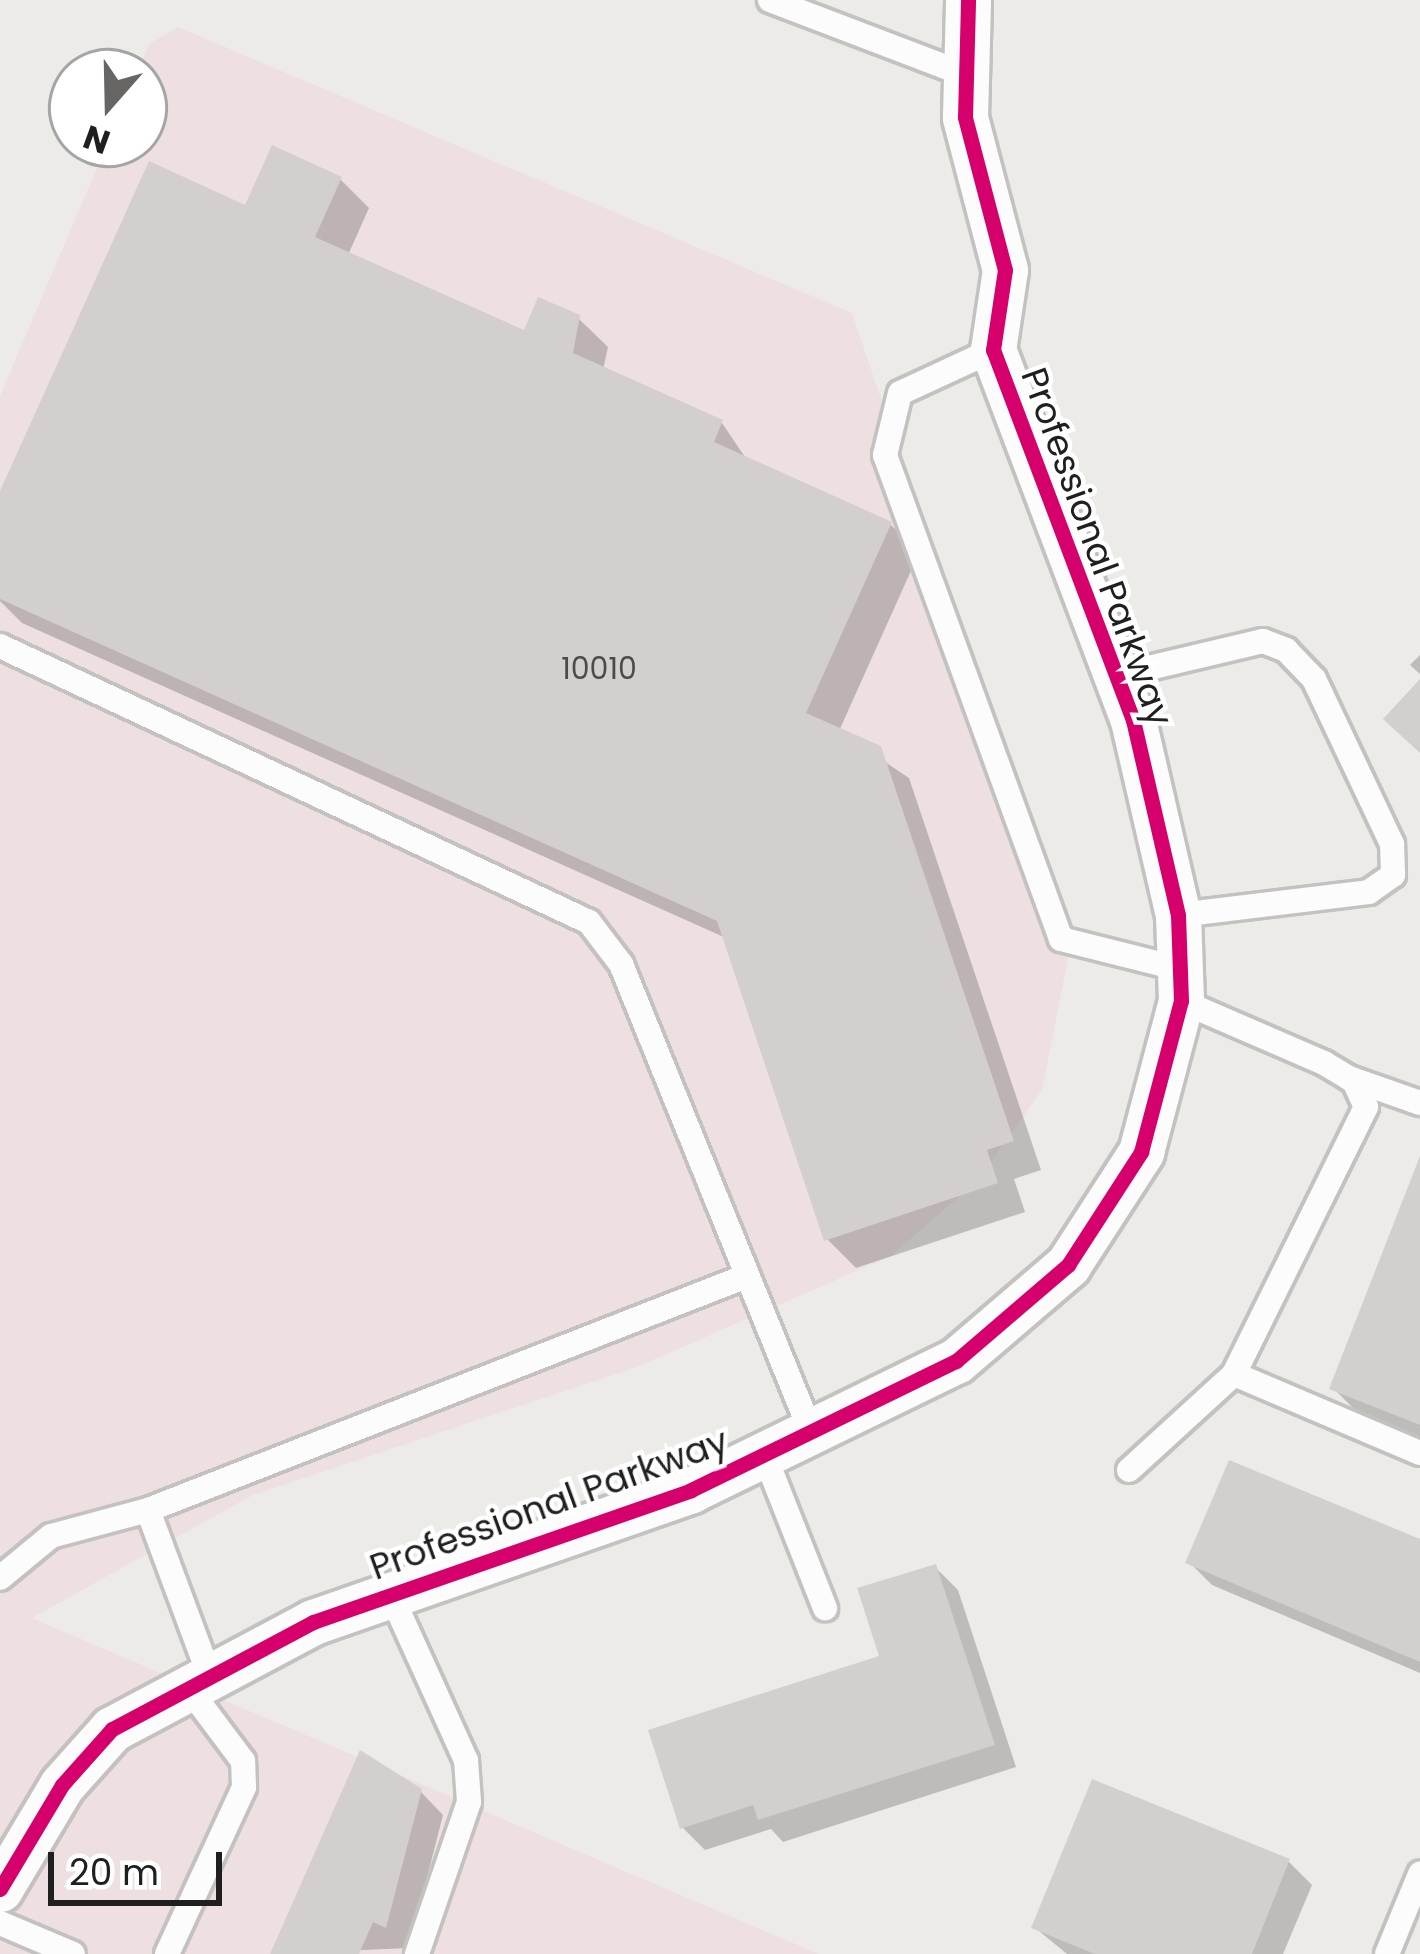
<!DOCTYPE html>
<style>
body{margin:0}
#map{position:relative;width:1420px;height:1954px;overflow:hidden;background:#edebe8;font-family:Poppins,sans-serif}
div>[style]{position:absolute}
[style*='--x']{left:calc(var(--x)*1px);top:calc(var(--y)*1px);width:calc(var(--w)*1px);rotate:calc(var(--a)*1deg)}
.commercial>*{inset:0;background:#eee0e0}
.shadow>*{inset:0;background:#0003}
.building>*{inset:0;background:#d2cfcd}
.roads{filter:drop-shadow(3px 0 #c3c2c0) drop-shadow(-3px 0 #c3c2c0) drop-shadow(0 3px #c3c2c0) drop-shadow(0 -3px #c3c2c0)}
.service>*{height:24px;margin:-12px;padding:0 12px;transform-origin:12px;border-radius:12px;background:#fcfcfc}
.minor>*{height:45px;margin:-22.5px;padding:0 22.5px;transform-origin:22.5px;border-radius:22.5px;background:#fcfcfc}
.cycleway>*{height:15px;margin:-7.5px;padding:0 7.5px;transform-origin:7.5px;border-radius:7.5px;background:#d6006c}
span{translate:-50% -50%;white-space:nowrap;text-align:center;line-height:1.15;-webkit-text-stroke:9px #fff;paint-order:stroke}
.number-label{font-size:30px;color:#4c4b4a}
.number-label span{-webkit-text-stroke-width:0}
.street-label{font-size:36px;color:#1f1f1f}
.north{position:absolute;left:48px;top:48px;width:120px;height:120px;box-sizing:border-box;background:#fff;border:3px solid #a5a5a5;border-radius:50%;rotate:200deg;font-size:33px;font-weight:700;line-height:48px;text-align:center;color:#1f1f1f}
.north::after{content:'';display:block;margin:auto;width:42px;height:54px;background:#676665;clip-path:polygon(50% 0,100% 100%,50% 72%,0 100%)}
.scale{position:absolute;left:48px;top:1852px;width:174px;height:54px;box-sizing:border-box;border:6px solid #1f1f1f;border-top:0;padding-left:15px;font-size:36px;line-height:42px;white-space:nowrap;color:#1f1f1f;-webkit-text-stroke:9px #fff;paint-order:stroke}
</style>
<div id="map">
<div class="commercial">
<div style="clip-path:polygon(178px 27px,852px 313px,1069px 954px,1042px 1090px,978px 1180px,891px 1256px,637px 1367px,253px 1495px,32px 1618px,819px 1954px,0 1954px,0 396px,107px 144px,144px 144px,137px 72px,149px 44px)"></div>
</div>
<div class="shadow">
<div style="clip-path:polygon(340px 179px,369px 208px,348px 255px,525px 334px,578px 318px,608px 347px,603px 370px,722px 423px,747px 460px,890px 524px,919px 553px,839px 731px,909px 778px,1041px 1170px,1014px 1179px,1025px 1212px,856px 1268px,827px 1239px,726px 938px,22px 623px,0 601px,0 499px,247px 209px)"></div>
<div style="clip-path:polygon(1420px 655px,1420px 674px,1410px 665px)"></div>
<div style="clip-path:polygon(1420px 1163px,1420px 1437px,1356px 1411px,1333px 1388px)"></div>
<div style="clip-path:polygon(1420px 1542px,1420px 1673px,1212px 1585px,1189px 1562px)"></div>
<div style="clip-path:polygon(935px 1567px,958px 1590px,1016px 1767px,783px 1842px,771px 1829px,705px 1850px,682px 1827px,883px 1658px)"></div>
<div style="clip-path:polygon(420px 1791px,443px 1815px,409px 1948px,274px 1954px)"></div>
<div style="clip-path:polygon(1289px 1862px,1312px 1885px,1283px 1954px,1067px 1954px,1034px 1927px)"></div>
</div>
<div class="building">
<div style="clip-path:polygon(272px 145px,342px 177px,315px 237px,524px 330px,538px 297px,580px 315px,573px 353px,723px 420px,714px 442px,892px 522px,806px 713px,881px 746px,1014px 1141px,987px 1150px,998px 1183px,824px 1241px,717px 921px,0 599px,0 491px,149px 161px,245px 205px)"></div>
<div style="clip-path:polygon(1420px 679px,1420px 753px,1383px 719px)"></div>
<div style="clip-path:polygon(1420px 1156px,1420px 1425px,1329px 1389px)"></div>
<div style="clip-path:polygon(1229px 1460px,1420px 1539px,1420px 1662px,1185px 1563px)"></div>
<div style="clip-path:polygon(936px 1564px,995px 1745px,758px 1820px,753px 1805px,680px 1829px,648px 1730px,879px 1656px,857px 1588px)"></div>
<div style="clip-path:polygon(360px 1750px,422px 1789px,386px 1928px,373px 1922px,359px 1954px,270px 1954px)"></div>
<div style="clip-path:polygon(1092px 1779px,1290px 1859px,1252px 1954px,1095px 1954px,1031px 1928px)"></div>
</div>
<div class="roads">
<div class="service">
<div style="--x:770;--y:0;--w:204;--a:20.9"></div>
<div style="--x:993;--y:350;--w:102;--a:155.2"></div>
<div style="--x:900;--y:393;--w:64;--a:103.6"></div>
<div style="--x:885;--y:455;--w:515;--a:70.02"></div>
<div style="--x:1061;--y:939;--w:123;--a:14.1"></div>
<div style="--x:0;--y:646;--w:650;--a:25.11"></div>
<div style="--x:589;--y:922;--w:53;--a:52.7"></div>
<div style="--x:621;--y:964;--w:505;--a:67.9"></div>
<div style="--x:1115;--y:676;--w:152;--a:-13.3"></div>
<div style="--x:1263;--y:641;--w:25;--a:21"></div>
<div style="--x:1286;--y:650;--w:40;--a:46"></div>
<div style="--x:1314;--y:679;--w:183;--a:64.7"></div>
<div style="--x:1392;--y:844;--w:31;--a:88"></div>
<div style="--x:1393;--y:875;--w:29;--a:145"></div>
<div style="--x:1369;--y:892;--w:192;--a:173.1"></div>
<div style="--x:1349;--y:1078;--w:75;--a:19.4"></div>
<div style="--x:1234;--y:1374;--w:202;--a:23"></div>
<div style="--x:764;--y:1454;--w:166;--a:68.4"></div>
<div style="--x:1129;--y:1470;--w:142;--a:-42.4"></div>
<div style="--x:1234;--y:1374;--w:298;--a:-63.7"></div>
<div style="--x:1366;--y:1107;--w:29;--a:-115"></div>
<div style="--x:1354;--y:1081;--w:35;--a:-149"></div>
<div style="--x:1324;--y:1063;--w:156;--a:-156.6"></div>
<div style="--x:0;--y:1578;--w:66;--a:-39.5"></div>
<div style="--x:51;--y:1536;--w:100;--a:-15"></div>
<div style="--x:391;--y:1595;--w:181;--a:65.6"></div>
<div style="--x:466;--y:1760;--w:42;--a:85.9"></div>
<div style="--x:469;--y:1802;--w:161;--a:108.9"></div>
<div style="--x:210;--y:1677;--w:178;--a:-110.4"></div>
<div style="--x:148;--y:1510;--w:640;--a:-21.35"></div>
<div style="--x:0;--y:1923;--w:79;--a:23"></div>
<div style="--x:167;--y:1954;--w:184;--a:-65.2"></div>
<div style="--x:244;--y:1787;--w:26;--a:-92"></div>
<div style="--x:243;--y:1761;--w:90;--a:-126.9"></div>
<div style="--x:1387;--y:1954;--w:87;--a:-67.6"></div>
</div>
<div class="minor">
<div style="--x:0;--y:1889;--w:121;--a:-59.2"></div>
<div style="--x:62;--y:1785;--w:75;--a:-48.2"></div>
<div style="--x:112;--y:1729;--w:228;--a:-28"></div>
<div style="--x:313;--y:1622;--w:400;--a:-19.2"></div>
<div style="--x:691;--y:1490;--w:295;--a:-26"></div>
<div style="--x:956;--y:1361;--w:148;--a:-40.6"></div>
<div style="--x:1068;--y:1265;--w:135;--a:-57.1"></div>
<div style="--x:1141;--y:1152;--w:156;--a:-75.2"></div>
<div style="--x:1181;--y:1001;--w:86;--a:-92"></div>
<div style="--x:1178;--y:915;--w:200;--a:-103"></div>
<div style="--x:1133;--y:720;--w:396;--a:-110.7"></div>
<div style="--x:993;--y:350;--w:81;--a:-81.5"></div>
<div style="--x:1005;--y:270;--w:158;--a:-104.7"></div>
<div style="--x:965;--y:117;--w:117;--a:-88.5"></div>
</div>
</div>
<div class="cycleway">
<div style="--x:0;--y:1889;--w:121;--a:-59.2"></div>
<div style="--x:62;--y:1785;--w:75;--a:-48.2"></div>
<div style="--x:112;--y:1729;--w:228;--a:-28"></div>
<div style="--x:313;--y:1622;--w:400;--a:-19.2"></div>
<div style="--x:691;--y:1490;--w:295;--a:-26"></div>
<div style="--x:956;--y:1361;--w:148;--a:-40.6"></div>
<div style="--x:1068;--y:1265;--w:135;--a:-57.1"></div>
<div style="--x:1141;--y:1152;--w:156;--a:-75.2"></div>
<div style="--x:1181;--y:1001;--w:86;--a:-92"></div>
<div style="--x:1178;--y:915;--w:200;--a:-103"></div>
<div style="--x:1133;--y:720;--w:396;--a:-110.7"></div>
<div style="--x:993;--y:350;--w:81;--a:-81.5"></div>
<div style="--x:1005;--y:270;--w:158;--a:-104.7"></div>
<div style="--x:965;--y:117;--w:117;--a:-88.5"></div>
</div>
<div class="number-label">
<span style="left:599px;top:669px">10010</span>
</div>
<div class="street-label">
<span style="left:1097px;top:547px;rotate:70deg">Professional Parkway</span>
<span style="left:549px;top:1504px;rotate:-20deg">Professional Parkway</span>
</div>
<div class="north">N</div>
<div class="scale">20 m</div>
</div>
